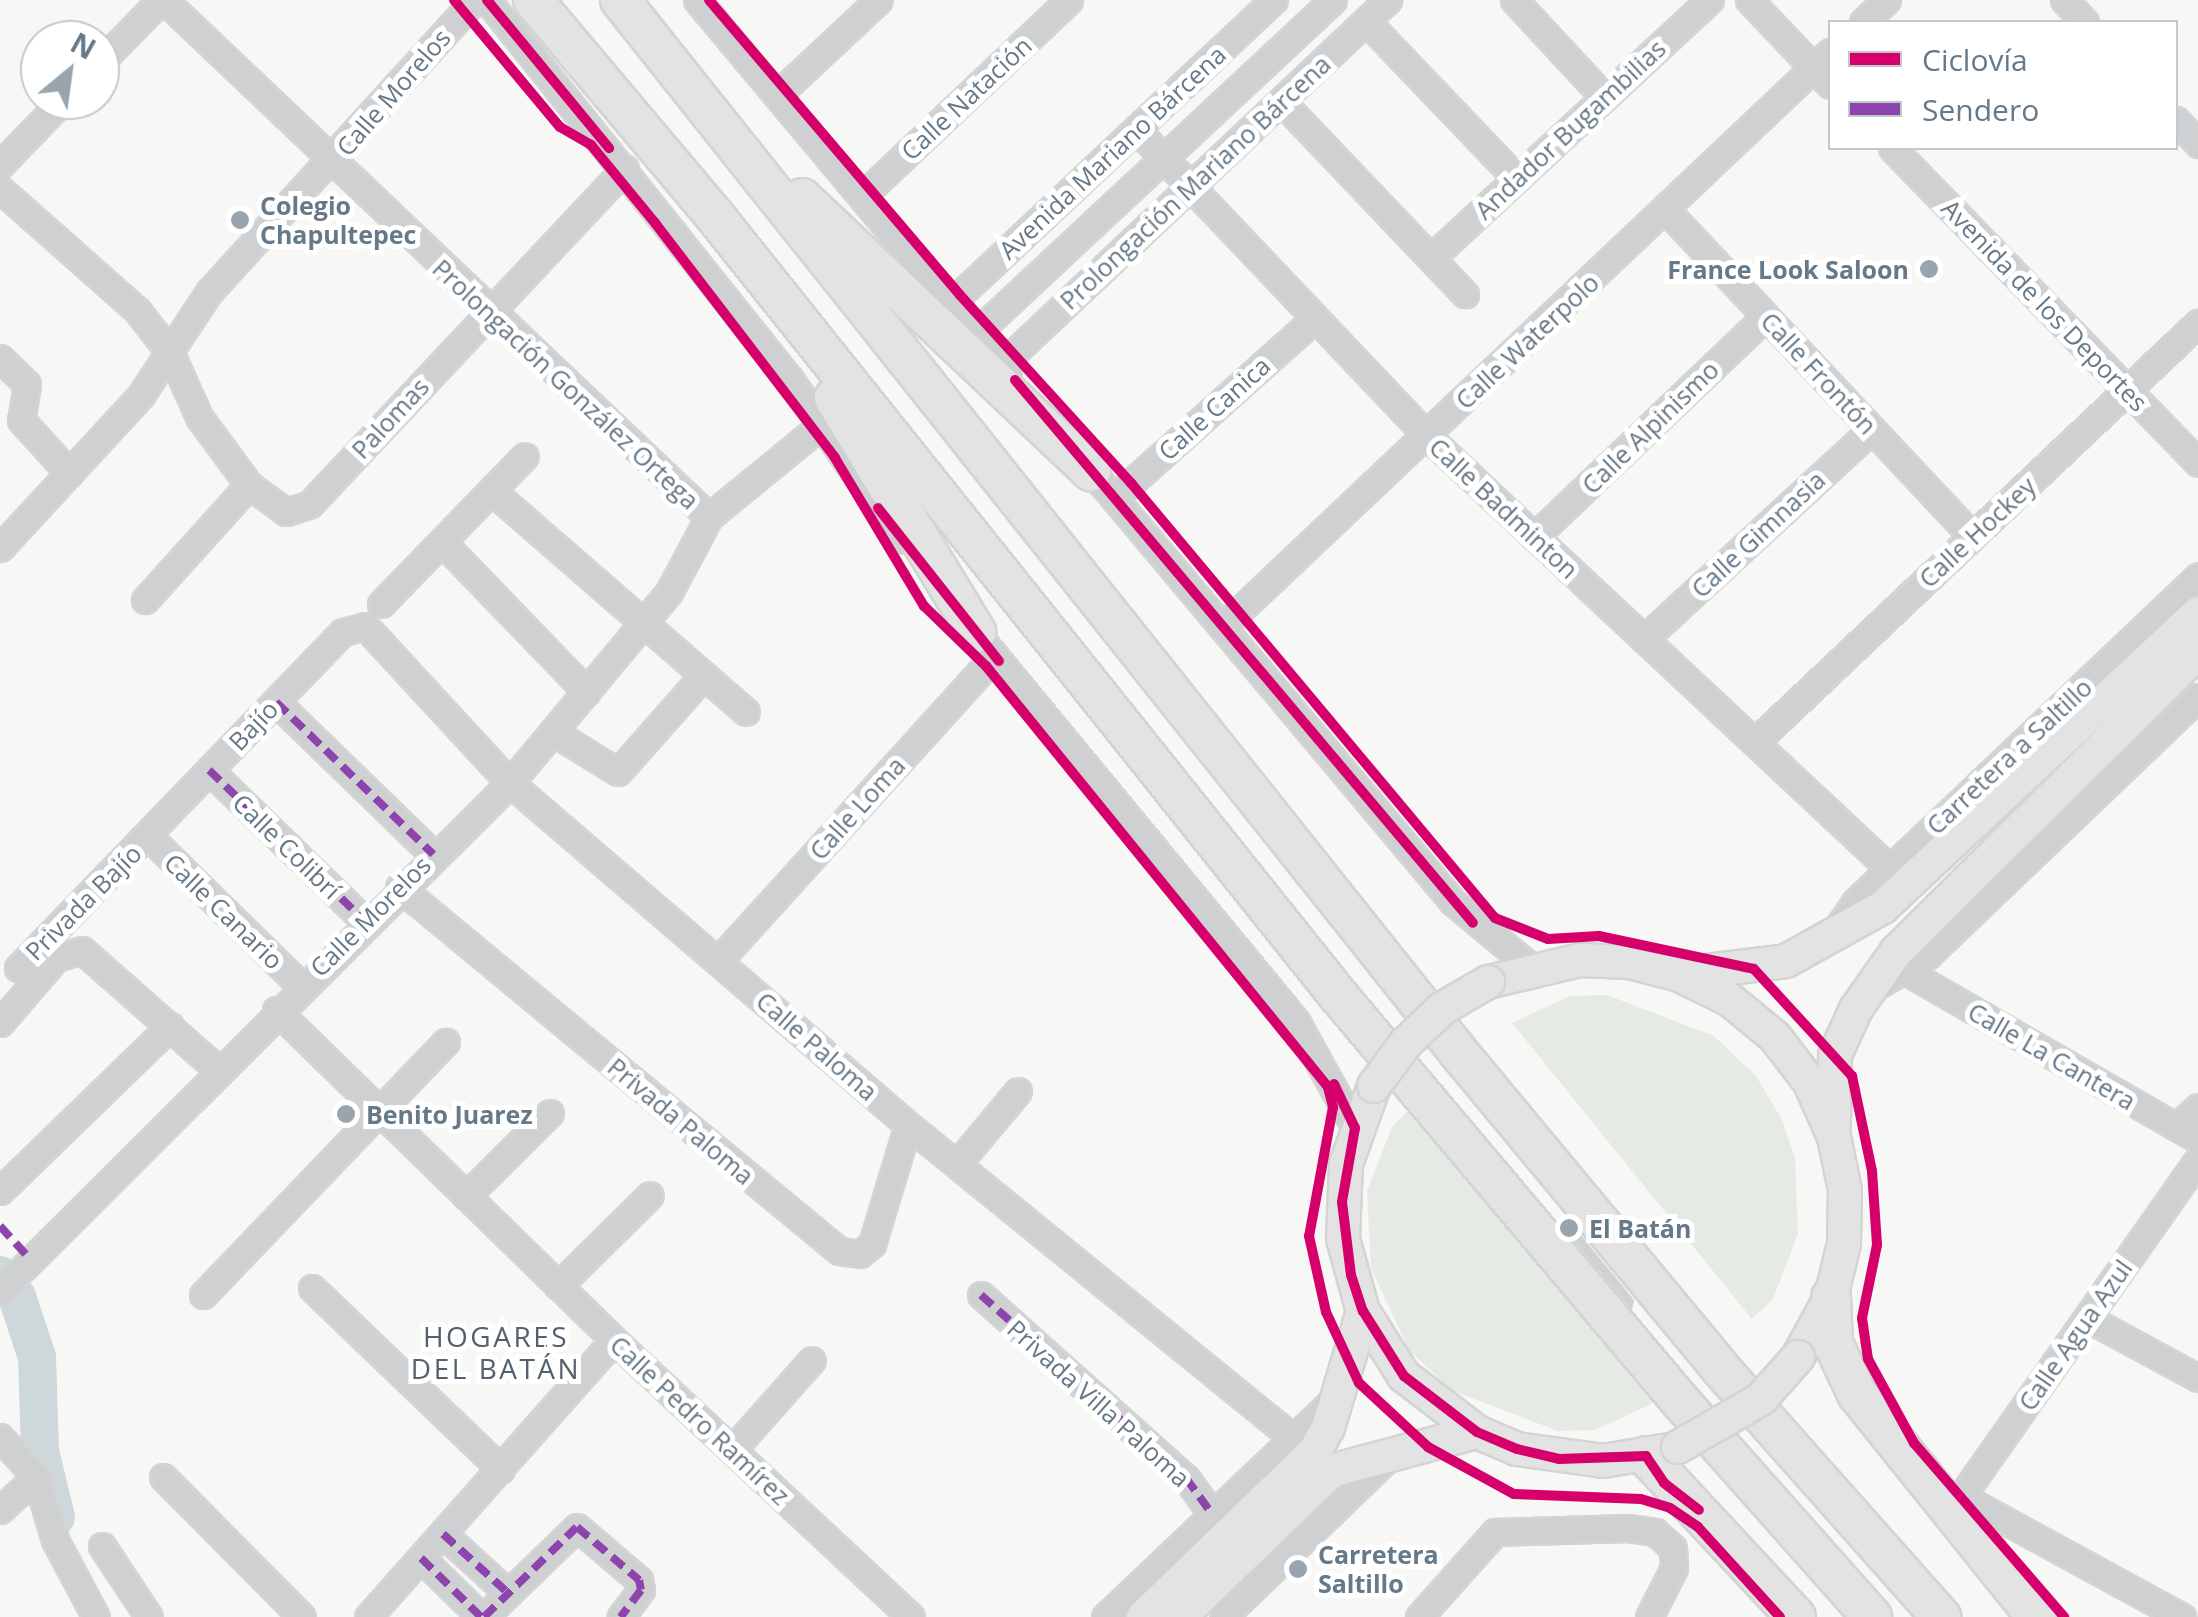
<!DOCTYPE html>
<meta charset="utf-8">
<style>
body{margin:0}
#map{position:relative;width:2198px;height:1617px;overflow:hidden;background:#f7f7f6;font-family:"Open Sans",sans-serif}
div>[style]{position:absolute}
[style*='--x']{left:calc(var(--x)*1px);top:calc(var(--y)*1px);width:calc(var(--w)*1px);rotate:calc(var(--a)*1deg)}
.green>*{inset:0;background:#e6eae4}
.river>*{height:38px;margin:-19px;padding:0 19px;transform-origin:19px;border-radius:19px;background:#ced7d9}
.building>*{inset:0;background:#d0d2d2}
.roads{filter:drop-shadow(2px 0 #d3d4d4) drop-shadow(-2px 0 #d3d4d4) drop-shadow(0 2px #d3d4d4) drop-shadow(0 -2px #d3d4d4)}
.minor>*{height:25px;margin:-12.5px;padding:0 12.5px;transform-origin:12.5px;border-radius:12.5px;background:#cfd0d1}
.major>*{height:32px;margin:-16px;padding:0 16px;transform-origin:16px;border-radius:16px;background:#e2e3e2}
.highway>*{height:38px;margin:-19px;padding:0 19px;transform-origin:19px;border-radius:19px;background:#e2e3e2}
.bridges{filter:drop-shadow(2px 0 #d3d4d4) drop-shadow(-2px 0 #d3d4d4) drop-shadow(0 2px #d3d4d4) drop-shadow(0 -2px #d3d4d4)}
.major-bridge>*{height:32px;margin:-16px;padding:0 16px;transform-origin:16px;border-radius:16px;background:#e2e3e2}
.quiet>*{height:8px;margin-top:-4px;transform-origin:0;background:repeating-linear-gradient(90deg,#8e44ad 0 15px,transparent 0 23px)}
.cycleway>*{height:10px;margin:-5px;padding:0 5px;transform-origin:5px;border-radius:5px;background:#d6006c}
.dots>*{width:28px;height:28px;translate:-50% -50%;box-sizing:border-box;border:5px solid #fff;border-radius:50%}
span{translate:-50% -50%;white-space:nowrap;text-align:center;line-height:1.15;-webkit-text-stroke:10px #fff;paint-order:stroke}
.street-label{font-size:25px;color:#657988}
.poi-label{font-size:25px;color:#657988;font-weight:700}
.left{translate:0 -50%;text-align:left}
.right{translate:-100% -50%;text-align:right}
.neighbourhood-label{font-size:28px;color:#53616c;letter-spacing:2.5px}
.legend{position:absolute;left:1828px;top:20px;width:350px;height:130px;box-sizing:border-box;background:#fff;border:2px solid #c1c9cf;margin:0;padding:12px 18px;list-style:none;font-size:30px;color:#657988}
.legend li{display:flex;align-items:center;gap:20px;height:50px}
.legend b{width:50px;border:2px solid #c1c9cf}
.north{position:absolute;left:20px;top:20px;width:100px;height:100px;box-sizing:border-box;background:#fff;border:2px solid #c1c9cf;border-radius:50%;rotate:29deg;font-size:28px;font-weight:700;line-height:40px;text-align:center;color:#657988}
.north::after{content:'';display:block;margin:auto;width:35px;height:45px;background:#98a5ae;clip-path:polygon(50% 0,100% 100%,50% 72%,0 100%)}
</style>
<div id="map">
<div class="green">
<div style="clip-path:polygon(1607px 995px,1714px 1036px,1756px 1076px,1782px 1120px,1795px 1158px,1798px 1234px,1773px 1299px,1752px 1319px,1512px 1023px,1570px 996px)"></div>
<div style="clip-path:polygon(1413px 1106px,1654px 1403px,1595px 1430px,1558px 1431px,1451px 1390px,1409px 1350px,1371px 1268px,1367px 1191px,1392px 1127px)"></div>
</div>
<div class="river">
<div style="--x:0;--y:1275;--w:28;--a:52"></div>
<div style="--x:17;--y:1297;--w:63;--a:71.6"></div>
<div style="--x:37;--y:1357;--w:94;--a:88.2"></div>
<div style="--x:40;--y:1451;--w:68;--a:76.4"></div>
</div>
<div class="building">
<div style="clip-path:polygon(1580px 1234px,1634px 1300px,1632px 1310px,1573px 1240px)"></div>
</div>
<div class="roads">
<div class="minor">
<div style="--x:164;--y:0;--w:751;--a:43.49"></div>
<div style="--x:487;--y:0;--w:487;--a:51.4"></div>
<div style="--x:791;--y:381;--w:193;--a:55.2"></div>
<div style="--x:697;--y:0;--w:485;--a:50.1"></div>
<div style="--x:1514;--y:0;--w:132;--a:47.1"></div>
<div style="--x:1749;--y:0;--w:117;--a:46.4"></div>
<div style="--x:2064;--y:0;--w:30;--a:46"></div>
<div style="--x:1366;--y:21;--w:217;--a:46.3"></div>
<div style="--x:1863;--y:22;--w:33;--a:-43"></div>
<div style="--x:100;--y:62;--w:87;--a:-45.5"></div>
<div style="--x:777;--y:95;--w:139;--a:-43"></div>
<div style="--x:1281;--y:101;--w:267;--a:46.4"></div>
<div style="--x:2176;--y:120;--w:33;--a:47"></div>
<div style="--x:1136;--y:129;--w:423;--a:46.5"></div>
<div style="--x:1427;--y:436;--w:634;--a:43.08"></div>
<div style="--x:1892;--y:148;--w:439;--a:45.8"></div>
<div style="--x:0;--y:165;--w:91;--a:-45.9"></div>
<div style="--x:0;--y:189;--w:183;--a:41.5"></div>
<div style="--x:137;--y:310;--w:56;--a:52.3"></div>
<div style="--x:171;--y:354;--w:69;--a:66"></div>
<div style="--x:199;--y:417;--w:84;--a:53.7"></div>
<div style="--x:249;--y:485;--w:46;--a:36.1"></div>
<div style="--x:286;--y:512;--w:25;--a:-18"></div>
<div style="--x:310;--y:504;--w:460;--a:-46.8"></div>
<div style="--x:862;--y:196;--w:285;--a:-43.4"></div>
<div style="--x:1666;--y:210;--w:447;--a:46.8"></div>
<div style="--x:1431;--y:258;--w:380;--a:-42.8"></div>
<div style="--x:951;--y:303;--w:443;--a:-43.2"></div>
<div style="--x:976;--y:333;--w:488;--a:-43"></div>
<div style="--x:0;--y:358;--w:37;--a:44"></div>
<div style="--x:27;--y:384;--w:36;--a:99"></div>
<div style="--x:21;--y:420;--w:72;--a:47.8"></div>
<div style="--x:1002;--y:364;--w:531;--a:-43.32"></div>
<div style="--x:1082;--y:460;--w:577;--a:49.99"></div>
<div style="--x:1453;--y:902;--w:102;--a:39.8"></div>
<div style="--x:493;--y:492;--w:335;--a:41"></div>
<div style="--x:1114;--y:498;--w:270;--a:-41.8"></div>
<div style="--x:1534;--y:537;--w:320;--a:-43.6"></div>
<div style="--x:443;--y:543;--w:207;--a:46"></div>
<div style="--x:0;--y:548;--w:208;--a:-47.3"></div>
<div style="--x:141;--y:395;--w:123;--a:-56.6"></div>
<div style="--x:209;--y:292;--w:395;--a:-47.7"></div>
<div style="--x:145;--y:600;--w:155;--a:-47.9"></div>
<div style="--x:381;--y:604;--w:206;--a:-45.8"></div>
<div style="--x:966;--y:621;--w:519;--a:50.48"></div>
<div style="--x:1296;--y:1021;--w:122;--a:61.1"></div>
<div style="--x:1222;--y:627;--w:837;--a:-43.4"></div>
<div style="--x:1644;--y:639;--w:310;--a:-42.6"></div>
<div style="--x:276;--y:702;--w:219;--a:44.1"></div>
<div style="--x:553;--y:732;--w:76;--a:31.6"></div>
<div style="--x:618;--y:772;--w:128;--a:-48.5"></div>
<div style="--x:1755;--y:742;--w:610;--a:-43.41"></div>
<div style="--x:209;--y:770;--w:217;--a:44.1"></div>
<div style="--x:148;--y:836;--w:213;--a:44.4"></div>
<div style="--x:399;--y:887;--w:571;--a:39.6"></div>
<div style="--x:839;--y:1251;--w:21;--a:8"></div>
<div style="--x:860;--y:1254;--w:16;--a:-40"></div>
<div style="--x:872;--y:1244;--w:124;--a:-73.2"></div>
<div style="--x:1833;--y:934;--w:39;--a:-55"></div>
<div style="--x:1855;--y:902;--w:473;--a:-43.5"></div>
<div style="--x:718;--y:961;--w:412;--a:-47.8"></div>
<div style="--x:18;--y:968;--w:467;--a:-46"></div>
<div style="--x:343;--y:632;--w:23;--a:-15"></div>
<div style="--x:365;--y:626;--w:214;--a:47.3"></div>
<div style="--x:510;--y:783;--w:525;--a:40.67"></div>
<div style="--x:908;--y:1125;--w:498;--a:39.1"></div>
<div style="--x:1907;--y:972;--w:336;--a:29.9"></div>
<div style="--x:1868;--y:991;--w:69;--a:-30.7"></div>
<div style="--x:1927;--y:956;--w:375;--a:-43.7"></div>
<div style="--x:276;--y:1010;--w:472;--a:44.3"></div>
<div style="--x:614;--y:1340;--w:406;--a:43"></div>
<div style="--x:0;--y:1023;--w:86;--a:-49.3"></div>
<div style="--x:56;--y:958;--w:27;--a:-17"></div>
<div style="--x:82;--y:950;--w:181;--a:41.4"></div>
<div style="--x:2176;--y:1127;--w:30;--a:-42"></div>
<div style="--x:957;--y:1164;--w:95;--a:-50.1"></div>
<div style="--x:0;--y:1191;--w:237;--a:-44.1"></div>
<div style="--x:466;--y:1196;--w:118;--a:-44.7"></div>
<div style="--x:558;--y:1286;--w:129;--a:-44.7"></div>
<div style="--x:312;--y:1288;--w:262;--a:43.8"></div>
<div style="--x:0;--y:1291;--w:720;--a:-44.89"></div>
<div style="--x:510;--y:783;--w:249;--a:-50.2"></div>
<div style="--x:669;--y:592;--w:85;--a:-61.9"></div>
<div style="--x:709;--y:517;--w:142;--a:-39.3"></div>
<div style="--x:203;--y:1295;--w:351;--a:-46.2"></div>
<div style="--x:981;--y:1295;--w:275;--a:41.8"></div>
<div style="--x:1186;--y:1478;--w:44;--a:54.2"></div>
<div style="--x:2087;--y:1318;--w:126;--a:28.4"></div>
<div style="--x:0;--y:1437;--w:54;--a:48"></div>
<div style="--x:36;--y:1477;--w:66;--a:73.2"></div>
<div style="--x:55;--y:1540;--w:87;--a:62"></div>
<div style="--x:732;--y:1450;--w:120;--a:-48.4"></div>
<div style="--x:163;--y:1477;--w:197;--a:45.2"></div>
<div style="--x:1962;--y:1497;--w:251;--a:28.6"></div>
<div style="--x:0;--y:1510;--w:49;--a:-42.5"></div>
<div style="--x:1951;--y:1511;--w:430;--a:-54.9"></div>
<div style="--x:443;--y:1534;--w:86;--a:42.2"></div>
<div style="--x:102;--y:1546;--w:85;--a:56.5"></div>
<div style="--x:421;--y:1558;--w:84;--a:44.5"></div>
<div style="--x:368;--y:1617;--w:370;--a:-48.4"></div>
<div style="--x:484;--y:1617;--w:129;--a:-44.1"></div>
<div style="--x:577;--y:1527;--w:82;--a:40.5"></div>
<div style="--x:639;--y:1580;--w:10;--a:79"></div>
<div style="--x:641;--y:1590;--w:34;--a:127"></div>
<div style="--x:1105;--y:1617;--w:315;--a:-43.5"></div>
<div style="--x:1223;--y:1617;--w:233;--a:-44"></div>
<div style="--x:1419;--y:1617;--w:114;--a:-48.2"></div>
<div style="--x:1495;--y:1532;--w:133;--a:-1.7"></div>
<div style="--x:1628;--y:1528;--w:27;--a:8"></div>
<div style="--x:1655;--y:1532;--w:24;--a:42"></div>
<div style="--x:1673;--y:1548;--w:20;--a:87"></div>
<div style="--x:1674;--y:1568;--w:55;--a:117"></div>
</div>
<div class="major">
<div style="--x:1682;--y:974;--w:105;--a:-7.1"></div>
<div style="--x:1786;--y:961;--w:111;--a:-29.1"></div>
<div style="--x:1883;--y:907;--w:431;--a:-43"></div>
<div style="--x:1488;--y:982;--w:95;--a:-13.4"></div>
<div style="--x:1580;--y:960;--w:49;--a:2.3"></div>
<div style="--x:1629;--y:962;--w:49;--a:14"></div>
<div style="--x:1677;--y:974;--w:59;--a:26.1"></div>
<div style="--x:1730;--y:1000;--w:58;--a:39.4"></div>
<div style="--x:1775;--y:1037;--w:58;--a:52.7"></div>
<div style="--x:1810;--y:1083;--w:59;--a:66"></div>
<div style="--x:1834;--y:1137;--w:54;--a:78.3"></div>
<div style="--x:1845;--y:1190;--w:54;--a:91.1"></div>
<div style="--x:1844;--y:1244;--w:55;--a:103.8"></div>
<div style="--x:1831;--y:1297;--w:68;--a:118.8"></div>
<div style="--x:1374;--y:1086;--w:83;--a:109.7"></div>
<div style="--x:1346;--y:1164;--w:75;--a:92.3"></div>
<div style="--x:1343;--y:1239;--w:75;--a:74.5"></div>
<div style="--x:1363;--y:1311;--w:77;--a:57.8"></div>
<div style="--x:1404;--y:1376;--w:92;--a:37.5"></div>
<div style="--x:1477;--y:1432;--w:43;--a:23"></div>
<div style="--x:1517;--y:1449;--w:87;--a:7.9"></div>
<div style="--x:1603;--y:1461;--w:67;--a:-9.5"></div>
<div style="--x:1834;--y:1124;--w:69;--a:-89.2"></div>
<div style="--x:1835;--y:1055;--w:51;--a:-65.5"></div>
<div style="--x:1856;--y:1009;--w:70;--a:-54.9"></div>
<div style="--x:1896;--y:952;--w:426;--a:-44.8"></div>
<div style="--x:1143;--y:1617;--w:239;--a:-44"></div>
<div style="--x:1315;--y:1451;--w:26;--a:-61"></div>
<div style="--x:1328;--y:1428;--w:122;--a:-73.3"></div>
<div style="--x:1180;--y:1617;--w:210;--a:-44"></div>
<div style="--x:1331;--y:1471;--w:151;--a:-15"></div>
</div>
<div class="highway">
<div style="--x:533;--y:0;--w:287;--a:49.9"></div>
<div style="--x:718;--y:220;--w:991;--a:51.35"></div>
<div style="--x:1337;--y:994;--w:524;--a:49.87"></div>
<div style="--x:1675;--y:1395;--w:297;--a:48.4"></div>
<div style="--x:620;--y:0;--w:1346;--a:51.45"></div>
<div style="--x:1459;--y:1053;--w:410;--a:50.3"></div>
<div style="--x:1721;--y:1369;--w:332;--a:48.4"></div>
<div style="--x:802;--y:198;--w:398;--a:43.4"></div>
<div style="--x:834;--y:398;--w:274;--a:58.7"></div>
<div style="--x:1831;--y:1297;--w:46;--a:87.5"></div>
<div style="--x:1833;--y:1343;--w:56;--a:64.8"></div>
<div style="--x:1857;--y:1394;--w:286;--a:51.2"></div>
<div style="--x:1646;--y:1456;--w:220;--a:47"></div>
</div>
</div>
<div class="bridges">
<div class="major-bridge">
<div style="--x:1374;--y:1086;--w:52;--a:-53.6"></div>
<div style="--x:1405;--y:1044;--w:52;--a:-43.5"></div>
<div style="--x:1443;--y:1008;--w:52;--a:-30"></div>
<div style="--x:1678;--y:1447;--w:96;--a:-30"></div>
<div style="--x:1761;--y:1399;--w:56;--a:-48.6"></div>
</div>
</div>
<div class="quiet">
<div style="--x:276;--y:702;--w:219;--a:44.1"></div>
<div style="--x:209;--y:770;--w:217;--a:44.1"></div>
<div style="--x:0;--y:1226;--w:45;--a:47.7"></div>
<div style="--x:981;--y:1295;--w:275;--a:41.8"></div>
<div style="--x:1186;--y:1478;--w:44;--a:54.2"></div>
<div style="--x:443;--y:1534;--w:86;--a:42.2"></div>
<div style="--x:421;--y:1558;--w:84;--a:44.5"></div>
<div style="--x:484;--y:1617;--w:129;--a:-44.1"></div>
<div style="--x:577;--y:1527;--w:82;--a:40.5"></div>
<div style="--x:639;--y:1580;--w:10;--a:79"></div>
<div style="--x:641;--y:1590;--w:34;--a:127"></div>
</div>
<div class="cycleway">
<div style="--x:454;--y:0;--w:165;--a:50.2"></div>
<div style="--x:560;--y:127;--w:36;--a:30"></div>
<div style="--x:591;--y:145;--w:101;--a:50.6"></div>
<div style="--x:655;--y:223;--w:296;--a:52.5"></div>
<div style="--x:835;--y:458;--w:173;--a:59"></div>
<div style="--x:924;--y:606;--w:86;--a:44.1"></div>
<div style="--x:986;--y:666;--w:542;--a:50.91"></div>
<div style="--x:1328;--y:1087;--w:21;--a:76"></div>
<div style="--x:1333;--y:1107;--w:131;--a:100.5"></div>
<div style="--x:1309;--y:1236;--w:78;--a:77.4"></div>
<div style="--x:1326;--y:1312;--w:78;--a:65.1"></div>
<div style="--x:1359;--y:1383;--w:94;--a:42.8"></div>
<div style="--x:1428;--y:1447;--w:98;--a:28.7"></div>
<div style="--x:1514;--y:1494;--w:127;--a:2.3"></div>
<div style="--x:1641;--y:1499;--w:30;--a:17"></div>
<div style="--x:1670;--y:1508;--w:34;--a:34"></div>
<div style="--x:1698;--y:1527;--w:122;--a:47.7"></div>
<div style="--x:487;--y:0;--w:192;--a:50.5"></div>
<div style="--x:709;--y:0;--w:387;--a:49.6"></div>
<div style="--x:960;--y:295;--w:254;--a:47.7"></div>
<div style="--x:1131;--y:483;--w:567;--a:50.08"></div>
<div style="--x:1495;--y:918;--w:57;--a:21.6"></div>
<div style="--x:1548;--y:939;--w:51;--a:-3.4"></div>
<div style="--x:1599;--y:936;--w:158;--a:12"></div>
<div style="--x:1754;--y:969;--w:145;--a:47.5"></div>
<div style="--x:1852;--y:1076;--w:97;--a:78.1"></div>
<div style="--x:1872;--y:1171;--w:74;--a:86.1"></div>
<div style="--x:1877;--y:1245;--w:75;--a:101.6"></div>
<div style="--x:1862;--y:1318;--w:41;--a:81.7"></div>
<div style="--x:1868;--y:1359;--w:96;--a:61.3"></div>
<div style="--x:1914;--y:1443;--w:230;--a:49.2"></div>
<div style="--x:1015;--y:380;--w:710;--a:49.85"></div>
<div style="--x:878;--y:508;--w:195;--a:51.7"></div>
<div style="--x:1334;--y:1084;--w:49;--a:64.5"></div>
<div style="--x:1355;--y:1128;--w:75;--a:100"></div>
<div style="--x:1342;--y:1202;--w:74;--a:83"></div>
<div style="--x:1351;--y:1275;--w:38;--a:72"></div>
<div style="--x:1363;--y:1311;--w:77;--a:57.8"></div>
<div style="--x:1404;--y:1376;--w:92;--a:37.5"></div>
<div style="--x:1477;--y:1432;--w:43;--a:23"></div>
<div style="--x:1517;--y:1449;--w:43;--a:13.4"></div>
<div style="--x:1559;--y:1459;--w:87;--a:-2"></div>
<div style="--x:1646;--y:1456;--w:32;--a:56"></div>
<div style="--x:1664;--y:1483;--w:44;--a:37.6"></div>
</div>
<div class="dots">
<div style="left:240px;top:220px;background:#98a5ae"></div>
<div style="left:1929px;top:269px;background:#98a5ae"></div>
<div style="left:346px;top:1114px;background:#98a5ae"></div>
<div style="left:1569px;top:1228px;background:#98a5ae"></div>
<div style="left:1298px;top:1569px;background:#98a5ae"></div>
</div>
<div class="street-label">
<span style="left:393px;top:92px;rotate:-49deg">Calle Morelos</span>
<span style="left:966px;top:98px;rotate:-43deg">Calle Natación</span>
<span style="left:1570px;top:129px;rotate:-43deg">Andador Bugambilias</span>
<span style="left:1112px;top:152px;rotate:-43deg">Avenida Mariano Bárcena</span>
<span style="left:1195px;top:182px;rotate:-43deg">Prolongación Mariano Bárcena</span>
<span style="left:2045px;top:305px;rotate:46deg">Avenida de los Deportes</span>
<span style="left:1527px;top:341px;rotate:-43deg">Calle Waterpolo</span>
<span style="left:1819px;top:373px;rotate:47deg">Calle Frontón</span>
<span style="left:566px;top:384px;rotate:43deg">Prolongación González Ortega</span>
<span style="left:1214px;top:408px;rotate:-42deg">Calle Canica</span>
<span style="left:390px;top:418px;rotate:-47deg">Palomas</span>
<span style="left:1650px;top:427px;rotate:-44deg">Calle Alpinismo</span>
<span style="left:1504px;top:508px;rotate:43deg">Calle Badminton</span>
<span style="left:1977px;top:532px;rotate:-43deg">Calle Hockey</span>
<span style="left:1758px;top:534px;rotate:-43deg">Calle Gimnasia</span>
<span style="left:253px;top:725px;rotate:-46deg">Bajío</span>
<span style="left:2009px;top:756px;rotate:-43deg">Carretera a Saltillo</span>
<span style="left:857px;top:808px;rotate:-48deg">Calle Loma</span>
<span style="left:287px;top:846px;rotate:44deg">Calle Colibrí</span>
<span style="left:83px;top:902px;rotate:-45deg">Privada Bajío</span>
<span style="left:224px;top:911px;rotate:44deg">Calle Canario</span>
<span style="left:370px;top:916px;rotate:-45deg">Calle Morelos</span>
<span style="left:817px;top:1046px;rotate:41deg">Calle Paloma</span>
<span style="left:2052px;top:1056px;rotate:30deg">Calle La Cantera</span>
<span style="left:681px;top:1121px;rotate:40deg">Privada Paloma</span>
<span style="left:2075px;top:1335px;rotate:-55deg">Calle Agua Azul</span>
<span style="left:1099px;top:1403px;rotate:42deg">Privada Villa Paloma</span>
<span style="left:700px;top:1420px;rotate:43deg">Calle Pedro Ramírez</span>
</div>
<div class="poi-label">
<span class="left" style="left:260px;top:220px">Colegio<br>Chapultepec</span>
<span class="right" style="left:1909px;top:269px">France Look Saloon</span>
<span class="left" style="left:366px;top:1114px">Benito Juarez</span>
<span class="left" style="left:1589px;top:1228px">El Batán</span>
<span class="left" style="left:1318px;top:1569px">Carretera<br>Saltillo</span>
</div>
<div class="neighbourhood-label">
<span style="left:496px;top:1352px">HOGARES<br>DEL BATÁN</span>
</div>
<ul class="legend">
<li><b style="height:12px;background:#d6006c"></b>Ciclovía</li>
<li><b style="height:12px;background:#8e44ad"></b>Sendero</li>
</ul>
<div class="north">N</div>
</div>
